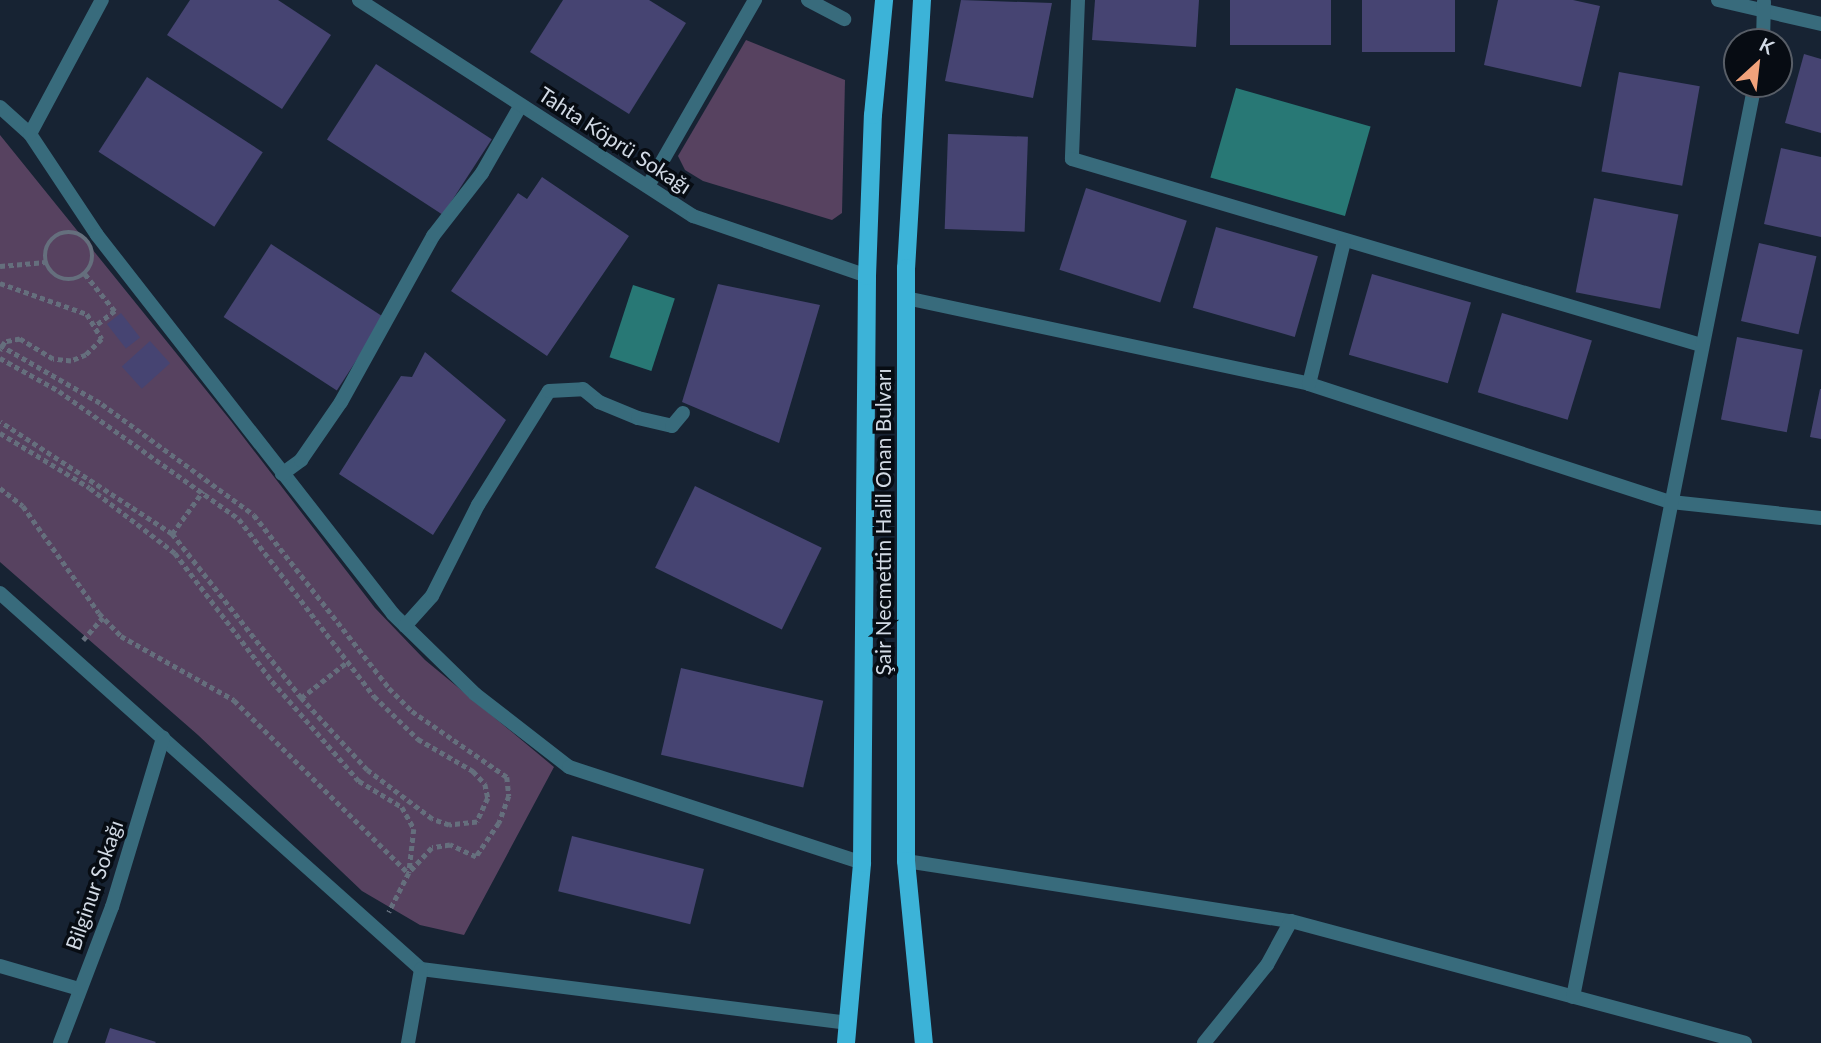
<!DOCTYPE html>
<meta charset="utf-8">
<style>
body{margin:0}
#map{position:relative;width:1821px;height:1043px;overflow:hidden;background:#172333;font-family:Lato,sans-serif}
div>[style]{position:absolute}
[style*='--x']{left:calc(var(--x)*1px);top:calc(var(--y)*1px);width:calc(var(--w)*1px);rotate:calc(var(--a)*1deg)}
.green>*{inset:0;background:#574260}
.water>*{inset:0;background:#287875;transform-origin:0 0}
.building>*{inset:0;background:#464472;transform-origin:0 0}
.path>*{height:4.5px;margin-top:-2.25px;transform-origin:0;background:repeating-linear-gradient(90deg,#656f7d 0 5px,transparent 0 8.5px)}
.path>.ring{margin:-2.25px;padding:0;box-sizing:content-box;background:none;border:4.5px solid #656f7d;border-radius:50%}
.service>*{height:14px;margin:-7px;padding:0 7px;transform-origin:7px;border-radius:7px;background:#386b7c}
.minor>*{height:14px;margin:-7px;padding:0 7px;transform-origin:7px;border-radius:7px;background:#386b7c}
.tertiary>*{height:14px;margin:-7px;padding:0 7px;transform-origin:7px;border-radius:7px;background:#386b7c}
.primary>*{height:18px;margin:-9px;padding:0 9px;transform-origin:9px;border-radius:9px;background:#3cb3d8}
span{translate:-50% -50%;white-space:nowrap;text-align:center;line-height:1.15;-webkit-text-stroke:7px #070c13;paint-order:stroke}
.street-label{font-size:21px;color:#d2dae5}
.north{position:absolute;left:1723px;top:28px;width:70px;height:70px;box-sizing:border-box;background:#070c13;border:2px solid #585e67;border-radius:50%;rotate:27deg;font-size:19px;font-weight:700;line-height:28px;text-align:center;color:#d2dae5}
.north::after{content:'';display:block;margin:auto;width:24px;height:32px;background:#f1a27b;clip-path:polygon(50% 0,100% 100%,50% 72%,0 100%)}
</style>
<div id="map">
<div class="green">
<div style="clip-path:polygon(746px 40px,845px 80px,842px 213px,832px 220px,703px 181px,685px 170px,678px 156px)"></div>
<div style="clip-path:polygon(0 135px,231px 421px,375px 608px,425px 660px,554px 767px,464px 935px,420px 925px,362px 891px,198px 735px,0 562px)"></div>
</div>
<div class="water">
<div style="left:1236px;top:88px;width:140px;height:93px;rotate:16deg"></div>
<div style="left:633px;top:285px;width:44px;height:76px;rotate:18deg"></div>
</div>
<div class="building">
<div style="clip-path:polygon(190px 0,278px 0,331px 35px,282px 109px,167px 35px)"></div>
<div style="clip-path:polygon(563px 0,649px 0,686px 23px,629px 114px,530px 52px)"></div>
<div style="clip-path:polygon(961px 0,1052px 3px,1033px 98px,945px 81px)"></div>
<div style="clip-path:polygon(1095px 0,1199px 0,1196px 47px,1092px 40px)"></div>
<div style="left:1230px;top:0;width:101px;height:45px"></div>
<div style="left:1362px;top:0;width:93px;height:52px"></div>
<div style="clip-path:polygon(1498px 0,1573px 0,1600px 6px,1581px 87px,1484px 65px)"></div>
<div style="clip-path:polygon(1804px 54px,1821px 59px,1821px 133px,1785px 123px)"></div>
<div style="left:376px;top:64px;width:138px;height:90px;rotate:33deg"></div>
<div style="left:1619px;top:72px;width:82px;height:101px;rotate:10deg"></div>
<div style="left:147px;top:77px;width:138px;height:89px;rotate:33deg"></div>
<div style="left:948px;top:134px;width:80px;height:95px;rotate:2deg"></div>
<div style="clip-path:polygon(1781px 148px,1821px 157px,1821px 237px,1764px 224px)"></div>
<div style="clip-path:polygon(542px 177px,629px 236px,547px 356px,451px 291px,518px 193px,527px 199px)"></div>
<div style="left:1086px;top:188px;width:106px;height:86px;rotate:18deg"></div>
<div style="left:1594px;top:198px;width:86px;height:96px;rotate:11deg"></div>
<div style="left:1216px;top:227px;width:106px;height:84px;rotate:16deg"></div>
<div style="left:1759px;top:243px;width:59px;height:80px;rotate:13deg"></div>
<div style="left:271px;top:244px;width:135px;height:87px;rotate:33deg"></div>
<div style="left:1372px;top:274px;width:103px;height:84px;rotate:16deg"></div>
<div style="clip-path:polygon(718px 284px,820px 305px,779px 443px,682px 402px)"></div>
<div style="left:121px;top:313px;width:31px;height:18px;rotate:52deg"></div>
<div style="left:1502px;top:313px;width:94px;height:83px;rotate:17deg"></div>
<div style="left:1737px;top:337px;width:67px;height:84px;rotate:11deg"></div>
<div style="left:150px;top:341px;width:30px;height:38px;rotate:48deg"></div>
<div style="clip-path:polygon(425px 352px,506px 420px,433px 535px,339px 474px,401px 376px,412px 377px)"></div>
<div style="clip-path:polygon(1820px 389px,1821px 389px,1821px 439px,1810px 437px)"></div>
<div style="left:695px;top:486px;width:141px;height:91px;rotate:26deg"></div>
<div style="left:681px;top:668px;width:146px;height:89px;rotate:13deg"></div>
<div style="left:572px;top:836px;width:136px;height:57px;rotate:14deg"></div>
<div style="clip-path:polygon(110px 1028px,156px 1042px,155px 1043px,105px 1043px)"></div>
</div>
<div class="path">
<div class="ring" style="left:45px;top:232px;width:43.5px;height:43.5px"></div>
<div style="--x:0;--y:266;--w:46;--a:-5"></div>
<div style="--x:85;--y:274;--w:48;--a:51"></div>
<div style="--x:115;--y:311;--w:24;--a:142"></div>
<div style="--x:0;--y:283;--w:92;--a:19.6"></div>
<div style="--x:87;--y:314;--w:29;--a:59"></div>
<div style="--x:102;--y:339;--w:23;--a:135"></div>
<div style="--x:86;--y:355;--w:16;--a:158"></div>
<div style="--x:71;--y:361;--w:18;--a:-174"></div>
<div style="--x:53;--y:359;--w:39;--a:-149"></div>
<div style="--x:20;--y:339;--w:15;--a:169"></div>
<div style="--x:5;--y:342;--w:10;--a:119"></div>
<div style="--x:0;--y:345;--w:118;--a:30"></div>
<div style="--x:102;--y:404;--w:188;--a:36.1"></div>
<div style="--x:254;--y:515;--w:219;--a:52"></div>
<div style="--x:389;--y:688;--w:33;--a:45"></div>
<div style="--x:412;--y:711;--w:116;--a:34.8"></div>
<div style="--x:507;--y:777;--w:19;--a:84"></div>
<div style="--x:509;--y:796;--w:29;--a:110"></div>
<div style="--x:499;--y:823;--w:41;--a:124.1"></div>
<div style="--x:476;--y:857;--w:29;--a:-155"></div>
<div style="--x:450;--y:845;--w:18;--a:171"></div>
<div style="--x:432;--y:848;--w:34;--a:133"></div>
<div style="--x:409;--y:873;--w:44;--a:117.1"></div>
<div style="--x:0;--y:358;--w:68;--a:29.2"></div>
<div style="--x:59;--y:391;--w:221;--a:35.4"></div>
<div style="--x:239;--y:519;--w:223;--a:52.7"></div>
<div style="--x:374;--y:696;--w:62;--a:44.3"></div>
<div style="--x:418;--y:739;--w:64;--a:30.2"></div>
<div style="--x:473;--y:771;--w:18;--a:47"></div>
<div style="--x:485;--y:784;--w:14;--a:78"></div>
<div style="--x:488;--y:798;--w:26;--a:115"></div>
<div style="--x:477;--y:822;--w:28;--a:174"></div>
<div style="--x:449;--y:825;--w:18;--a:-161"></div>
<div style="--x:432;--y:819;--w:81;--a:-143"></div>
<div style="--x:367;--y:770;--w:98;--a:-132.5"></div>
<div style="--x:301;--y:698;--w:209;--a:-128.2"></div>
<div style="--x:172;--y:534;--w:205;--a:-146.9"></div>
<div style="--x:0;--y:433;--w:105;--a:31.4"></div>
<div style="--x:90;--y:488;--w:107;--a:37.4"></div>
<div style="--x:175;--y:553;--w:161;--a:52.8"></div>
<div style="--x:272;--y:681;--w:133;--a:49"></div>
<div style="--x:359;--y:781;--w:50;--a:31.2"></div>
<div style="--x:402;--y:807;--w:25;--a:61"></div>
<div style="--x:414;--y:829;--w:44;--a:96.5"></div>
<div style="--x:0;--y:488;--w:29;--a:38"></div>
<div style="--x:23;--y:506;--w:131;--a:54.6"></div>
<div style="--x:99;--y:613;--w:32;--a:46"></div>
<div style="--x:121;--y:636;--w:130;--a:29.5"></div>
<div style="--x:234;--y:700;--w:245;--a:44.8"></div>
<div style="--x:172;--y:534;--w:53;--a:-54.2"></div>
<div style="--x:83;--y:640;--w:30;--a:-49"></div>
<div style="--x:301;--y:698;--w:58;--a:-38"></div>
</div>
<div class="service">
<div style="--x:808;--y:0;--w:41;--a:27.8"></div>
<div style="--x:648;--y:186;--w:215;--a:-60.1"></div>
</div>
<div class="minor">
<div style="--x:1078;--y:0;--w:159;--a:92.2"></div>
<div style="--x:1072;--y:159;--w:656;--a:16.47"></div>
<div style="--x:1718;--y:0;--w:106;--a:13.1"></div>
<div style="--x:1763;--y:42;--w:40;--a:-88.6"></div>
<div style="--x:0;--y:107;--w:40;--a:42"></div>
<div style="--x:30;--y:134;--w:121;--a:56.4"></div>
<div style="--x:97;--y:235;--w:481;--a:52"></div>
<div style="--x:393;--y:614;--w:115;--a:44.3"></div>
<div style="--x:475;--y:694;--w:119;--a:37.8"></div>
<div style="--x:569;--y:767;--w:308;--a:18.1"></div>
<div style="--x:30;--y:134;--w:152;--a:-61.8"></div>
<div style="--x:906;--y:298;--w:412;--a:12"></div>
<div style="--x:1309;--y:384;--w:381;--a:18.1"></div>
<div style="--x:1671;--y:502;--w:151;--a:6.1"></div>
<div style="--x:1309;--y:384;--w:146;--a:-76.2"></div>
<div style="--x:282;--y:474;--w:24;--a:-36"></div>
<div style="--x:301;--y:460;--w:70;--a:-55.4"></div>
<div style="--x:341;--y:402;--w:190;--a:-61"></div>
<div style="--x:433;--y:236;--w:80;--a:-52.1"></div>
<div style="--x:482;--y:173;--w:78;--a:-60.2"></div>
<div style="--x:0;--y:593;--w:564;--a:41.77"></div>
<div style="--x:421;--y:969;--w:431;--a:7.2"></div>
<div style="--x:405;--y:626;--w:40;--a:-48"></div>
<div style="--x:432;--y:596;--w:102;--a:-63.2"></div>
<div style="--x:478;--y:505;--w:134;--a:-58.1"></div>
<div style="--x:549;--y:391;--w:34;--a:-3"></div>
<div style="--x:583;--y:389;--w:21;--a:39"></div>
<div style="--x:599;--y:402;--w:42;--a:22.3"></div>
<div style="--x:638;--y:418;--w:35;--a:13"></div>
<div style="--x:672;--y:426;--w:17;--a:-50"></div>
<div style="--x:906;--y:861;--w:390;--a:8.9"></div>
<div style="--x:1291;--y:921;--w:470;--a:15"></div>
<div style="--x:0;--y:966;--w:82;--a:16.2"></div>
<div style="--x:1573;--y:997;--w:931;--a:-78.73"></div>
<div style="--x:60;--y:1043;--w:146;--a:-69.1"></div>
<div style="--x:112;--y:907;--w:177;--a:-73.2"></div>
<div style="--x:408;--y:1043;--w:75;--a:-80"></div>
<div style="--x:1204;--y:1043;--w:100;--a:-51.1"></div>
<div style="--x:1267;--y:965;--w:50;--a:-61.4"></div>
</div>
<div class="tertiary">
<div style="--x:359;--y:0;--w:398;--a:32.9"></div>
<div style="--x:693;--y:216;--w:184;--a:19"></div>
</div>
<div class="primary">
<div style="--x:922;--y:0;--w:268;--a:93.4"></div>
<div style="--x:906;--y:268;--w:593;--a:90"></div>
<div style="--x:906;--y:861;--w:183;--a:84.4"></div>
<div style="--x:846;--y:1043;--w:181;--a:-84.9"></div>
<div style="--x:862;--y:863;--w:587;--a:-89.51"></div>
<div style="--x:867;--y:276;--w:161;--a:-87.9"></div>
<div style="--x:873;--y:115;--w:116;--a:-84.5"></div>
</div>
<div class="street-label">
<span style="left:615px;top:140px;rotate:33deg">Tahta Köprü Sokağı</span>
<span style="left:883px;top:522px;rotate:-90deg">Şair Necmettin Halil Onan Bulvarı</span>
<span style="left:94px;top:885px;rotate:-71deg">Bilginur Sokağı</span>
</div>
<div class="north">K</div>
</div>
